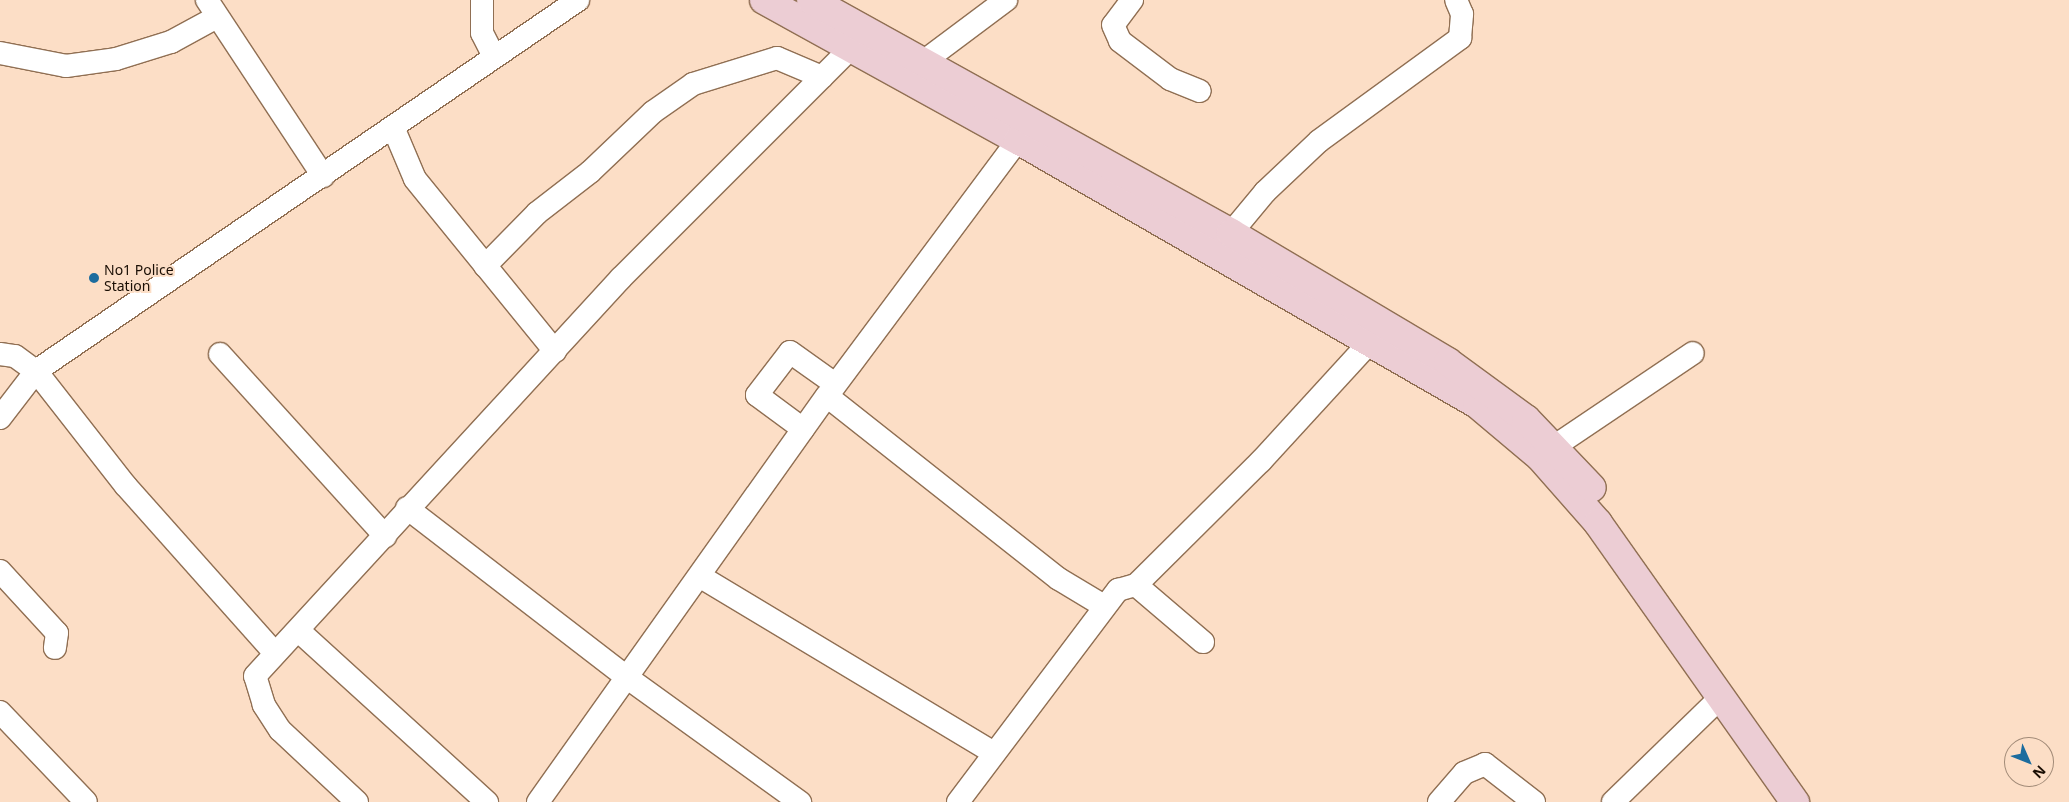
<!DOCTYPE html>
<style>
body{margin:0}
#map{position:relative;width:2069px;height:802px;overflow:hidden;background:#fcdec6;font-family:"Noto Sans",sans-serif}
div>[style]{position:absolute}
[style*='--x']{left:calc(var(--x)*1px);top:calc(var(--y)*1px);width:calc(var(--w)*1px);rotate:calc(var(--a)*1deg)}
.roads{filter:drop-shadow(1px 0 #906f53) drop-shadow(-1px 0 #906f53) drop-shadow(0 1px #906f53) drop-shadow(0 -1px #906f53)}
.minor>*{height:22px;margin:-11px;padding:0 11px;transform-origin:11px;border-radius:11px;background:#fff}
.highway>*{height:28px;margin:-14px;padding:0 14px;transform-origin:14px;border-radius:14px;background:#eccdd4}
.dots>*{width:14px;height:14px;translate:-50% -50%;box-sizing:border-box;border:2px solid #fcdec6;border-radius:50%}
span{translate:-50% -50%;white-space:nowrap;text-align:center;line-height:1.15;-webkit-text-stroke:4px #fcdec6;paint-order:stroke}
.poi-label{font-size:14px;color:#1a0e04}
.left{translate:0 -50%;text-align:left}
.north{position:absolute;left:2004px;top:737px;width:50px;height:50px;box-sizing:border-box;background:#fcdec6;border:1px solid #a28b78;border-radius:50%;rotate:134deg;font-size:14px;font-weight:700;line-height:20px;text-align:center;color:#1a0e04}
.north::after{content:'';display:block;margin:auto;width:18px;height:22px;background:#1c6c9e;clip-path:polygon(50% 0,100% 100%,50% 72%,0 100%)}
</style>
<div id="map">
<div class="roads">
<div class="minor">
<div style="--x:207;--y:0;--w:211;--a:56.6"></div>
<div style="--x:482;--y:0;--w:33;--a:90"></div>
<div style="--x:482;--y:33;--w:25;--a:63"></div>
<div style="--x:1132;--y:0;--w:31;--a:127"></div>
<div style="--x:1113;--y:25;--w:17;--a:66"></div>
<div style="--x:1120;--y:41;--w:63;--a:37.2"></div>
<div style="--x:1170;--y:79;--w:32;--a:22"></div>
<div style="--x:0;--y:53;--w:67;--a:11.1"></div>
<div style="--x:66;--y:66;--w:50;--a:-8"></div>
<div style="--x:116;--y:59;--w:58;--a:-17.2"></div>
<div style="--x:171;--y:42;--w:52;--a:-28.5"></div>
<div style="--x:923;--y:62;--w:104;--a:-36.8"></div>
<div style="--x:393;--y:127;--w:56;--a:67.1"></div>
<div style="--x:415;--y:179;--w:222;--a:50.9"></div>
<div style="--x:1018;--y:140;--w:319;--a:126.7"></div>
<div style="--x:827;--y:396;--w:295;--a:38.3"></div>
<div style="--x:1059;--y:579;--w:52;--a:31"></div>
<div style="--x:1231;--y:233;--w:53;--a:-50.3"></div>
<div style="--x:1265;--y:192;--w:74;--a:-43.4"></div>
<div style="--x:1319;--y:141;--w:175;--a:-36.1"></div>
<div style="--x:1460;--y:38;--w:24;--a:-85"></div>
<div style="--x:1462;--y:14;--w:15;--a:-113"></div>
<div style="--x:485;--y:266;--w:74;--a:-45.5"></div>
<div style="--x:537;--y:213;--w:67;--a:-37.7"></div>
<div style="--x:590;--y:172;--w:87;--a:-43.6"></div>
<div style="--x:653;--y:112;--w:49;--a:-35"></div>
<div style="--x:693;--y:84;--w:88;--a:-17.2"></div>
<div style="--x:777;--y:58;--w:49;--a:22.9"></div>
<div style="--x:0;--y:354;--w:15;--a:8"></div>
<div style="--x:15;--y:356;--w:26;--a:36"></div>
<div style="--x:36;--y:371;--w:146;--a:52"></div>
<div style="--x:126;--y:486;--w:222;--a:48.3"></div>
<div style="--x:220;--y:354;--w:246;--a:47.8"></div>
<div style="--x:0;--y:418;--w:59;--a:-52.5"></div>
<div style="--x:36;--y:371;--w:657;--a:-34.39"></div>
<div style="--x:803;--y:429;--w:57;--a:-143.5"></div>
<div style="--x:757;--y:395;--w:54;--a:-52.5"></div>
<div style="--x:790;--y:352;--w:55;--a:35.4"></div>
<div style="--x:1555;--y:446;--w:166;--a:-34"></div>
<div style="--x:407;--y:508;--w:275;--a:37.6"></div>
<div style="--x:625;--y:676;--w:216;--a:35.8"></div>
<div style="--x:0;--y:571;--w:84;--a:47.4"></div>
<div style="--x:57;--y:633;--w:15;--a:98"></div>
<div style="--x:701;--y:577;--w:342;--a:31"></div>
<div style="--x:1136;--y:585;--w:176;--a:-44.8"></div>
<div style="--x:1261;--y:461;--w:163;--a:-47.5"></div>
<div style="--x:300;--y:632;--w:253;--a:42.3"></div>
<div style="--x:0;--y:712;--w:124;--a:46.3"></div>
<div style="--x:357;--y:802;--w:105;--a:-136.9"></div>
<div style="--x:280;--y:730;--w:30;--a:-123"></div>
<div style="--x:264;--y:705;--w:30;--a:-107"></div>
<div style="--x:255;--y:676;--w:541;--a:-47.4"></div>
<div style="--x:621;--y:278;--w:322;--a:-45"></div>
<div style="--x:538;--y:802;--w:498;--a:-54.6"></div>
<div style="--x:958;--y:802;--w:266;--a:-53"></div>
<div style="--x:1118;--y:590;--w:19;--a:-16"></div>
<div style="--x:1136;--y:585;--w:88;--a:40.4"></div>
<div style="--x:1439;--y:802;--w:38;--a:-49"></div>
<div style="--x:1464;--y:773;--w:23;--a:-23"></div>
<div style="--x:1485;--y:764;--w:62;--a:37.8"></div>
<div style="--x:1613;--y:802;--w:151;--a:-44.2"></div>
</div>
<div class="highway">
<div style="--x:764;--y:0;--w:290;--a:28.9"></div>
<div style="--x:1018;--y:140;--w:530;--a:29.91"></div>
<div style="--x:1477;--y:404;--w:82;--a:40.1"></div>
<div style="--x:1540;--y:457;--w:88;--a:48.7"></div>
<div style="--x:1598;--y:523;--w:342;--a:54.8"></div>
<div style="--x:811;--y:0;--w:480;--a:29"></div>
<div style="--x:1231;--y:233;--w:252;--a:30.7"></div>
<div style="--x:1448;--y:362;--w:97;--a:36.2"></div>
<div style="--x:1526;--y:419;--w:95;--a:46.3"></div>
</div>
</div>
<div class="dots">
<div style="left:94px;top:278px;background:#1c6c9e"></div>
</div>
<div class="poi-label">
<span class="left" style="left:104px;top:278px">No1 Police<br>Station</span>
</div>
<div class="north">N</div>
</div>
